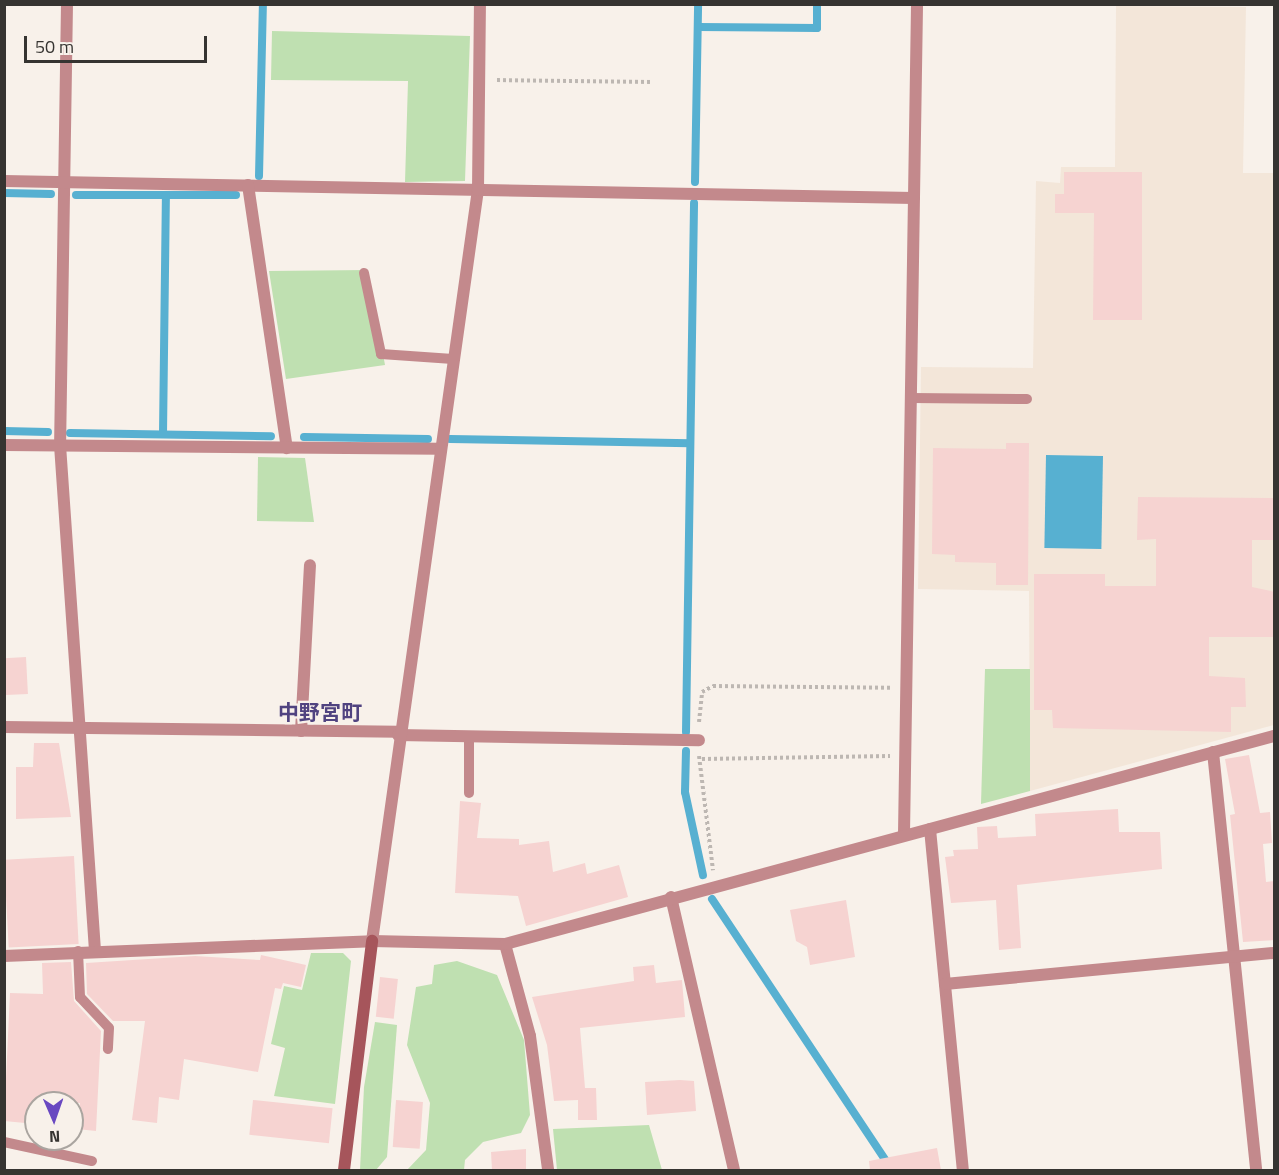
<!DOCTYPE html>
<meta charset="utf-8">
<style>
body{margin:0}
#map{position:relative;width:1279px;height:1175px;overflow:hidden;background:#f8f1ea;font-family:"Titillium Web","Noto Sans JP",sans-serif}
div>[style]{position:absolute}
[style*='--x']{left:calc(var(--x)*1px);top:calc(var(--y)*1px);width:calc(var(--w)*1px);rotate:calc(var(--a)*1deg)}
.built>*{inset:0;background:#f3e6d9}
.green>*{inset:0;background:#bfe0b1}
.water>*{inset:0;background:#57b0d1;transform-origin:0 0}
.stream>*{height:8px;margin:-4px;padding:0 4px;transform-origin:4px;border-radius:4px;background:#57b0d1}
.building>*{inset:0;background:#f6d3d1;transform-origin:0 0}
.path>*{height:4px;margin-top:-2px;transform-origin:0;background:repeating-linear-gradient(90deg,#bdb7b2 0 3px,transparent 0 6px)}
.lane>*{height:10px;margin:-5px;padding:0 5px;transform-origin:5px;border-radius:5px;background:#c3898c}
.street>*{height:12px;margin:-6px;padding:0 6px;transform-origin:6px;border-radius:6px;background:#c3898c}
.secondary>*{height:12px;margin:-6px;padding:0 6px;transform-origin:6px;border-radius:6px;background:#a6555b}
span{translate:-50% -50%;white-space:nowrap;text-align:center;line-height:1.15;-webkit-text-stroke:4.5px #f8f1ea;paint-order:stroke}
.quarter-label{font-size:21px;color:#504380;font-weight:700}
.frame{position:absolute;inset:0;border:6px solid #363431;pointer-events:none}
.north{position:absolute;left:24px;top:1091px;width:60px;height:60px;box-sizing:border-box;background:#f8f1ea;border:2px solid #aaa5a0;border-radius:50%;rotate:178deg;font-size:16px;font-weight:700;line-height:24px;text-align:center;color:#363431}
.north::after{content:'';display:block;margin:auto;width:21px;height:27px;background:#6948c1;clip-path:polygon(50% 0,100% 100%,50% 72%,0 100%)}
.scale{position:absolute;left:24px;top:36px;width:183px;height:27px;box-sizing:border-box;border:3px solid #363431;border-top:0;padding-left:8px;font-size:18px;line-height:21px;white-space:nowrap;color:#363431;-webkit-text-stroke:4px #f8f1ea;paint-order:stroke}
</style>
<div id="map">
<div class="built">
<div style="clip-path:polygon(1116px 6px,1246px 7px,1243px 173px,1274px 173px,1274px 725px,1030px 791px,1029px 591px,918px 589px,921px 367px,1033px 368px,1036px 181px,1060px 183px,1061px 167px,1115px 167px)"></div>
</div>
<div class="green">
<div style="clip-path:polygon(272px 31px,470px 36px,465px 181px,405px 182px,408px 81px,271px 80px)"></div>
<div style="clip-path:polygon(367px 270px,385px 365px,286px 379px,269px 271px)"></div>
<div style="clip-path:polygon(258px 457px,305px 458px,314px 522px,257px 521px)"></div>
<div style="clip-path:polygon(985px 669px,1030px 669px,1030px 791px,981px 804px)"></div>
<div style="clip-path:polygon(311px 953px,343px 953px,351px 961px,335px 1104px,274px 1096px,285px 1048px,271px 1044px,284px 986px,302px 990px)"></div>
<div style="clip-path:polygon(457px 961px,497px 975px,524px 1040px,530px 1115px,521px 1133px,483px 1142px,465px 1160px,464px 1170px,407px 1170px,426px 1150px,430px 1103px,407px 1045px,416px 987px,432px 984px,434px 965px)"></div>
<div style="clip-path:polygon(375px 1022px,397px 1025px,387px 1157px,376px 1170px,360px 1170px,364px 1087px)"></div>
<div style="clip-path:polygon(649px 1125px,662px 1170px,557px 1170px,553px 1129px)"></div>
</div>
<div class="water">
<div style="left:1046px;top:455px;width:57px;height:93px;rotate:1deg"></div>
</div>
<div class="stream">
<div style="--x:698;--y:27;--w:119;--a:0.5"></div>
<div style="--x:817;--y:28;--w:24;--a:-90"></div>
<div style="--x:259;--y:176;--w:172;--a:-88.7"></div>
<div style="--x:695;--y:182;--w:178;--a:-89"></div>
<div style="--x:4;--y:193;--w:47;--a:1.2"></div>
<div style="--x:76;--y:195;--w:160;--a:0"></div>
<div style="--x:4;--y:431;--w:44;--a:1.3"></div>
<div style="--x:70;--y:433;--w:201;--a:0.9"></div>
<div style="--x:163;--y:434;--w:239;--a:-89.3"></div>
<div style="--x:304;--y:437;--w:124;--a:0.9"></div>
<div style="--x:450;--y:439;--w:240;--a:1"></div>
<div style="--x:686;--y:732;--w:529;--a:-89.13"></div>
<div style="--x:686;--y:751;--w:41;--a:91.4"></div>
<div style="--x:685;--y:792;--w:85;--a:77.8"></div>
<div style="--x:712;--y:899;--w:325;--a:56.4"></div>
</div>
<div class="building">
<div style="clip-path:polygon(1064px 172px,1142px 172px,1142px 320px,1093px 320px,1094px 213px,1055px 213px,1055px 194px,1064px 194px)"></div>
<div style="clip-path:polygon(1006px 443px,1029px 443px,1028px 585px,996px 585px,996px 563px,955px 562px,955px 555px,932px 554px,933px 448px,1006px 449px)"></div>
<div style="clip-path:polygon(1138px 497px,1275px 498px,1275px 540px,1252px 540px,1252px 587px,1275px 592px,1275px 637px,1209px 637px,1209px 676px,1245px 678px,1246px 707px,1231px 707px,1231px 732px,1053px 728px,1052px 710px,1034px 710px,1034px 574px,1105px 574px,1105px 586px,1156px 586px,1156px 539px,1137px 540px)"></div>
<div style="left:26px;top:657px;width:37px;height:22px;rotate:87deg"></div>
<div style="clip-path:polygon(34px 743px,59px 743px,71px 817px,16px 819px,16px 767px,33px 767px)"></div>
<div style="clip-path:polygon(1249px 755px,1260px 813px,1270px 812px,1272px 843px,1263px 844px,1266px 882px,1275px 881px,1275px 940px,1243px 942px,1230px 815px,1235px 814px,1225px 759px)"></div>
<div style="clip-path:polygon(460px 801px,481px 803px,477px 838px,519px 839px,519px 845px,549px 841px,553px 872px,585px 863px,587px 874px,619px 865px,628px 897px,526px 926px,518px 896px,455px 893px)"></div>
<div style="clip-path:polygon(1118px 809px,1119px 832px,1160px 832px,1162px 869px,1017px 885px,1021px 948px,999px 950px,996px 900px,951px 903px,945px 857px,954px 856px,953px 850px,978px 849px,977px 827px,997px 826px,998px 838px,1036px 836px,1035px 814px)"></div>
<div style="left:74px;top:856px;width:88px;height:70px;rotate:87deg"></div>
<div style="clip-path:polygon(846px 900px,855px 957px,810px 965px,807px 947px,796px 941px,790px 910px)"></div>
<div style="clip-path:polygon(261px 955px,306px 965px,301px 987px,283px 983px,281px 989px,275px 988px,258px 1072px,184px 1059px,179px 1100px,159px 1097px,157px 1123px,132px 1120px,145px 1021px,113px 1021px,87px 994px,86px 963px,195px 956px,260px 960px)"></div>
<div style="clip-path:polygon(71px 962px,74px 1001px,101px 1031px,96px 1131px,77px 1129px,80px 1103px,36px 1103px,36px 1124px,4px 1121px,10px 993px,43px 994px,42px 963px)"></div>
<div style="clip-path:polygon(654px 965px,656px 983px,682px 980px,685px 1017px,580px 1028px,585px 1088px,596px 1088px,597px 1120px,578px 1120px,578px 1100px,554px 1101px,547px 1045px,532px 997px,634px 981px,633px 967px)"></div>
<div style="left:380px;top:977px;width:18px;height:40px;rotate:6deg"></div>
<div style="clip-path:polygon(680px 1080px,694px 1081px,696px 1111px,647px 1115px,645px 1082px)"></div>
<div style="left:253px;top:1100px;width:80px;height:35px;rotate:6deg"></div>
<div style="left:396px;top:1100px;width:27px;height:47px;rotate:4deg"></div>
<div style="clip-path:polygon(937px 1148px,941px 1170px,870px 1170px,869px 1161px)"></div>
<div style="clip-path:polygon(526px 1149px,526px 1170px,492px 1170px,491px 1152px)"></div>
</div>
<div class="path">
<div style="--x:497;--y:80;--w:155;--a:0.7"></div>
<div style="--x:699;--y:722;--w:30;--a:-84"></div>
<div style="--x:702;--y:692;--w:13;--a:-29"></div>
<div style="--x:713;--y:686;--w:178;--a:0.6"></div>
<div style="--x:699;--y:756;--w:115;--a:83"></div>
<div style="--x:702;--y:759;--w:188;--a:-0.9"></div>
</div>
<div class="lane">
<div style="--x:364;--y:273;--w:83;--a:78.1"></div>
<div style="--x:381;--y:354;--w:72;--a:4"></div>
<div style="--x:911;--y:398;--w:116;--a:0.5"></div>
<div style="--x:469;--y:793;--w:57;--a:-90"></div>
<div style="--x:78;--y:951;--w:46;--a:87.5"></div>
<div style="--x:80;--y:997;--w:42;--a:46.9"></div>
<div style="--x:109;--y:1028;--w:21;--a:93"></div>
<div style="--x:4;--y:1142;--w:90;--a:12.2"></div>
</div>
<div class="street">
<div style="--x:67;--y:4;--w:441;--a:90.9"></div>
<div style="--x:60;--y:445;--w:506;--a:86.04"></div>
<div style="--x:4;--y:181;--w:910;--a:1.07"></div>
<div style="--x:248;--y:185;--w:266;--a:81.6"></div>
<div style="--x:4;--y:445;--w:435;--a:0.5"></div>
<div style="--x:4;--y:727;--w:394;--a:0.7"></div>
<div style="--x:301;--y:731;--w:166;--a:-86.9"></div>
<div style="--x:398;--y:735;--w:301;--a:1"></div>
<div style="--x:1213;--y:752;--w:420;--a:84.1"></div>
<div style="--x:930;--y:829;--w:343;--a:84.5"></div>
<div style="--x:904;--y:834;--w:830;--a:-89.1"></div>
<div style="--x:671;--y:897;--w:280;--a:77"></div>
<div style="--x:372;--y:941;--w:758;--a:-81.97"></div>
<div style="--x:478;--y:190;--w:186;--a:-89.4"></div>
<div style="--x:505;--y:944;--w:95;--a:74.8"></div>
<div style="--x:530;--y:1036;--w:135;--a:82.3"></div>
<div style="--x:4;--y:956;--w:368;--a:-2.3"></div>
<div style="--x:372;--y:941;--w:133;--a:1.3"></div>
<div style="--x:505;--y:944;--w:797;--a:-15.14"></div>
<div style="--x:945;--y:984;--w:330;--a:-5.4"></div>
</div>
<div class="secondary">
<div style="--x:344;--y:1170;--w:231;--a:-83"></div>
</div>
<div class="quarter-label">
<span style="left:320px;top:712px">中野宮町</span>
</div>
<div class="frame"></div>
<div class="north">N</div>
<div class="scale">50 m</div>
</div>
